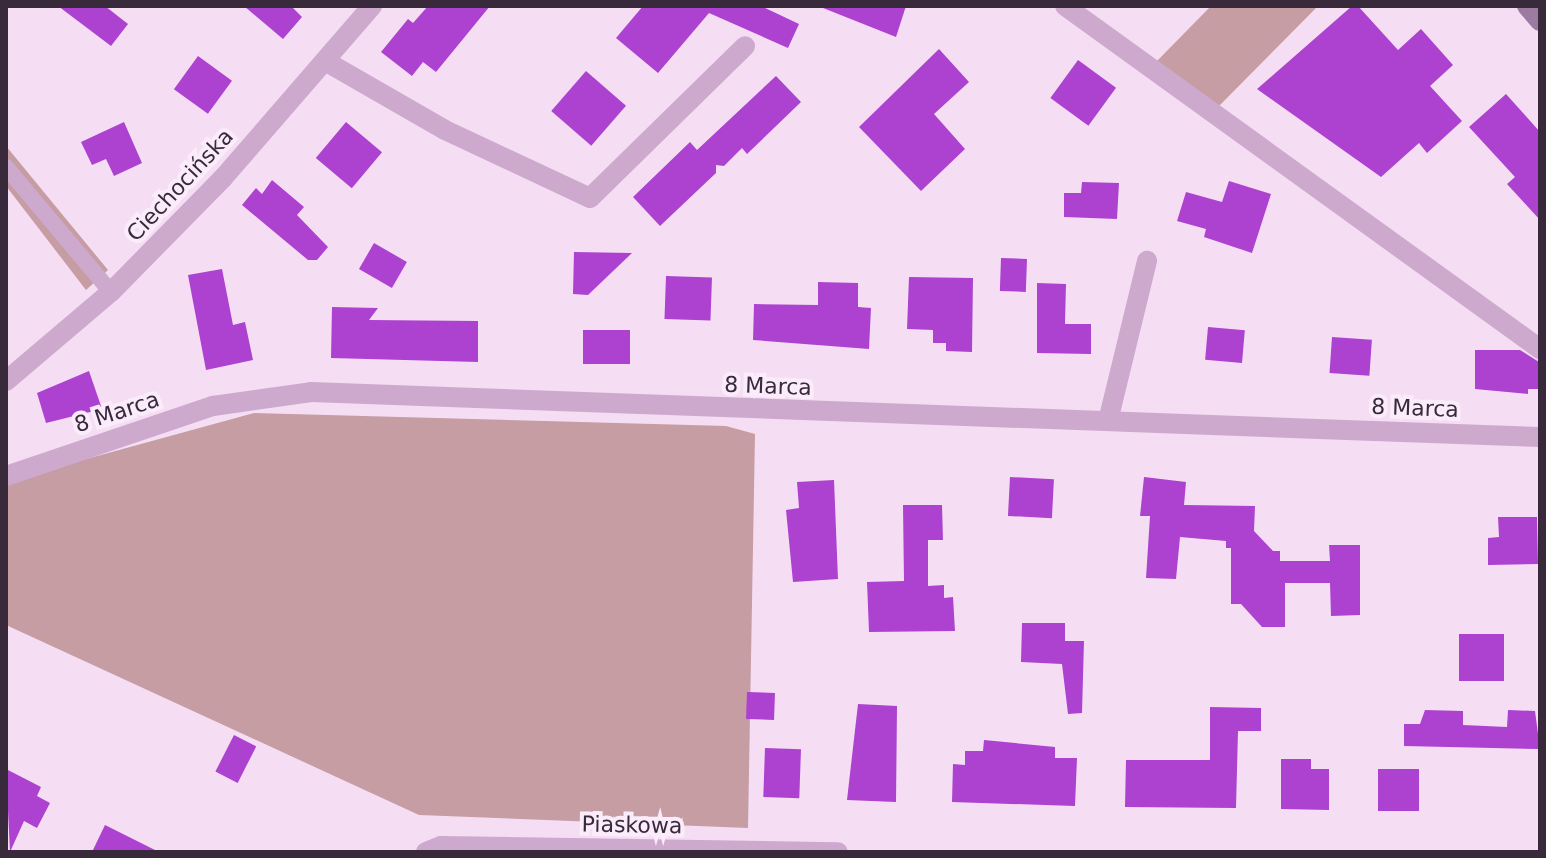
<!DOCTYPE html>
<meta charset="utf-8">
<style>
body{margin:0}
#map{position:relative;width:1546px;height:858px;overflow:hidden;background:#f5def4;font-family:"DejaVu Sans",sans-serif}
div>[style]{position:absolute}
[style*='--x']{left:calc(var(--x)*1px);top:calc(var(--y)*1px);width:calc(var(--w)*1px);rotate:calc(var(--a)*1deg)}
.green>*{inset:0;background:#c59da3}
.building>*{inset:0;background:#ac42cf;transform-origin:0 0}
.service>*{height:16px;margin:-8px;padding:0 8px;transform-origin:8px;border-radius:8px;background:#cda9ce}
.minor>*{height:20px;margin:-10px;padding:0 10px;transform-origin:10px;border-radius:10px;background:#cda9ce}
.tertiary>*{height:20px;margin:-10px;padding:0 10px;transform-origin:10px;border-radius:10px;background:#cda9ce}
.secondary>*{height:20px;margin:-10px;padding:0 10px;transform-origin:10px;border-radius:10px;background:#9d7aa2}
span{translate:-50% -50%;white-space:nowrap;text-align:center;line-height:1.15;-webkit-text-stroke:8px #fbecfb;paint-order:stroke}
.street-label{font-size:22px;color:#38293b}
.frame{position:absolute;inset:0;border:8px solid #38293b;pointer-events:none}
</style>
<div id="map">
<div class="green">
<div style="clip-path:polygon(1211px 6px,1318px 6px,1219px 106px,1157px 61px)"></div>
<div style="clip-path:polygon(6px 146px,108px 270px,86px 290px,6px 186px)"></div>
<div style="clip-path:polygon(254px 413px,726px 426px,755px 434px,748px 828px,419px 815px,6px 625px,6px 481px)"></div>
</div>
<div class="building">
<div style="clip-path:polygon(58px 6px,105px 6px,128px 24px,111px 46px)"></div>
<div style="clip-path:polygon(244px 6px,291px 6px,302px 17px,283px 39px)"></div>
<div style="clip-path:polygon(428px 6px,490px 6px,436px 72px,423px 62px,412px 76px,381px 52px,408px 19px,413px 23px)"></div>
<div style="clip-path:polygon(643px 6px,761px 6px,799px 24px,788px 48px,709px 13px,658px 73px,616px 38px)"></div>
<div style="clip-path:polygon(818px 6px,906px 6px,896px 37px)"></div>
<div style="clip-path:polygon(1352px 6px,1358px 6px,1398px 50px,1421px 29px,1453px 65px,1430px 86px,1462px 121px,1427px 153px,1419px 143px,1381px 177px,1257px 89px)"></div>
<div style="clip-path:polygon(939px 49px,969px 82px,934px 114px,965px 149px,921px 191px,859px 127px)"></div>
<div style="left:198px;top:56px;width:42px;height:41px;rotate:36deg"></div>
<div style="left:1078px;top:60px;width:47px;height:47px;rotate:36deg"></div>
<div style="left:586px;top:71px;width:53px;height:53px;rotate:41deg"></div>
<div style="clip-path:polygon(776px 76px,801px 102px,747px 154px,742px 148px,724px 166px,716px 165px,716px 173px,660px 226px,633px 197px,690px 142px,697px 150px)"></div>
<div style="clip-path:polygon(1506px 94px,1540px 132px,1540px 220px,1507px 184px,1515px 177px,1469px 127px)"></div>
<div style="clip-path:polygon(124px 122px,142px 163px,114px 176px,106px 159px,92px 165px,81px 142px)"></div>
<div style="left:346px;top:122px;width:47px;height:47px;rotate:40deg"></div>
<div style="clip-path:polygon(272px 180px,304px 207px,297px 215px,328px 247px,317px 260px,308px 260px,242px 205px,256px 188px,262px 194px)"></div>
<div style="clip-path:polygon(1229px 181px,1271px 194px,1252px 253px,1204px 237px,1206px 229px,1177px 221px,1186px 192px,1222px 202px)"></div>
<div style="clip-path:polygon(1082px 182px,1119px 183px,1117px 219px,1064px 217px,1064px 193px,1081px 193px)"></div>
<div style="left:374px;top:243px;width:38px;height:30px;rotate:30deg"></div>
<div style="clip-path:polygon(574px 252px,632px 253px,588px 295px,573px 294px)"></div>
<div style="left:1001px;top:258px;width:26px;height:33px;rotate:2deg"></div>
<div style="clip-path:polygon(222px 269px,233px 325px,245px 322px,253px 360px,206px 370px,188px 275px)"></div>
<div style="left:666px;top:276px;width:46px;height:43px;rotate:2deg"></div>
<div style="clip-path:polygon(909px 277px,973px 278px,972px 352px,946px 351px,946px 343px,933px 343px,933px 330px,907px 329px)"></div>
<div style="clip-path:polygon(818px 282px,858px 283px,858px 307px,871px 308px,869px 349px,753px 340px,754px 304px,818px 305px)"></div>
<div style="clip-path:polygon(1037px 283px,1066px 284px,1065px 324px,1091px 324px,1091px 354px,1037px 353px)"></div>
<div style="clip-path:polygon(332px 307px,378px 308px,369px 320px,478px 321px,478px 362px,331px 358px)"></div>
<div style="left:1208px;top:327px;width:37px;height:33px;rotate:5deg"></div>
<div style="left:583px;top:330px;width:47px;height:34px"></div>
<div style="left:1332px;top:337px;width:40px;height:36px;rotate:4deg"></div>
<div style="clip-path:polygon(1475px 350px,1520px 350px,1539px 362px,1539px 389px,1528px 389px,1528px 394px,1475px 389px)"></div>
<div style="clip-path:polygon(89px 371px,102px 409px,46px 423px,37px 393px)"></div>
<div style="left:1010px;top:477px;width:44px;height:39px;rotate:3deg"></div>
<div style="clip-path:polygon(1144px 477px,1186px 482px,1184px 505px,1255px 506px,1254px 531px,1273px 551px,1280px 551px,1280px 561px,1330px 561px,1329px 545px,1360px 545px,1360px 615px,1331px 616px,1330px 583px,1285px 583px,1285px 627px,1262px 627px,1241px 604px,1231px 604px,1231px 548px,1226px 548px,1226px 541px,1180px 537px,1176px 579px,1146px 578px,1150px 516px,1140px 516px)"></div>
<div style="clip-path:polygon(834px 480px,838px 579px,793px 582px,786px 510px,799px 508px,797px 482px)"></div>
<div style="clip-path:polygon(903px 505px,942px 505px,943px 540px,928px 540px,928px 586px,944px 585px,944px 598px,953px 597px,955px 631px,869px 632px,867px 582px,904px 581px)"></div>
<div style="clip-path:polygon(1498px 517px,1537px 517px,1538px 564px,1488px 565px,1488px 538px,1499px 537px)"></div>
<div style="clip-path:polygon(1022px 623px,1065px 623px,1065px 641px,1084px 641px,1082px 713px,1068px 714px,1062px 664px,1021px 662px)"></div>
<div style="left:1459px;top:634px;width:45px;height:47px"></div>
<div style="left:747px;top:692px;width:28px;height:27px;rotate:2deg"></div>
<div style="clip-path:polygon(858px 704px,897px 706px,896px 802px,847px 800px)"></div>
<div style="clip-path:polygon(1210px 707px,1261px 708px,1261px 731px,1238px 731px,1236px 808px,1125px 807px,1126px 760px,1210px 760px)"></div>
<div style="clip-path:polygon(1425px 710px,1463px 711px,1463px 725px,1507px 727px,1508px 710px,1535px 711px,1540px 749px,1404px 746px,1404px 724px,1420px 724px)"></div>
<div style="left:234px;top:735px;width:25px;height:41px;rotate:27deg"></div>
<div style="clip-path:polygon(984px 740px,1055px 747px,1055px 758px,1077px 758px,1075px 806px,952px 802px,953px 764px,965px 765px,965px 751px,983px 751px)"></div>
<div style="left:765px;top:748px;width:36px;height:49px;rotate:2deg"></div>
<div style="clip-path:polygon(1281px 759px,1311px 759px,1311px 769px,1329px 769px,1329px 810px,1281px 809px)"></div>
<div style="clip-path:polygon(6px 769px,41px 787px,37px 796px,50px 803px,37px 828px,24px 821px,10px 852px)"></div>
<div style="left:1378px;top:769px;width:41px;height:42px"></div>
<div style="clip-path:polygon(105px 825px,159px 852px,92px 852px)"></div>
</div>
<div class="service">
<div style="--x:6;--y:167;--w:163;--a:50"></div>
</div>
<div class="minor">
<div style="--x:1065;--y:6;--w:586;--a:35.83"></div>
<div style="--x:325;--y:61;--w:138;--a:29.9"></div>
<div style="--x:445;--y:130;--w:160;--a:25.1"></div>
<div style="--x:590;--y:198;--w:217;--a:-44.4"></div>
<div style="--x:6;--y:381;--w:138;--a:-40.3"></div>
<div style="--x:111;--y:292;--w:160;--a:-45.5"></div>
<div style="--x:223;--y:178;--w:228;--a:-49.1"></div>
<div style="--x:1108;--y:421;--w:165;--a:-76.3"></div>
<div style="--x:426;--y:852;--w:16;--a:-22"></div>
<div style="--x:441;--y:846;--w:397;--a:0.9"></div>
</div>
<div class="tertiary">
<div style="--x:6;--y:476;--w:219;--a:-18.7"></div>
<div style="--x:213;--y:406;--w:99;--a:-8.1"></div>
<div style="--x:311;--y:392;--w:1230;--a:2.1"></div>
</div>
<div class="secondary">
<div style="--x:1527;--y:6;--w:20;--a:49"></div>
</div>
<div class="street-label">
<span style="left:180px;top:185px;rotate:-47deg">Ciechocińska</span>
<span style="left:768px;top:386px;rotate:2deg">8 Marca</span>
<span style="left:1415px;top:408px;rotate:2deg">8 Marca</span>
<span style="left:117px;top:412px;rotate:-18deg">8 Marca</span>
<span style="left:632px;top:825px;rotate:1deg">Piaskowa</span>
</div>
<div class="frame"></div>
</div>
